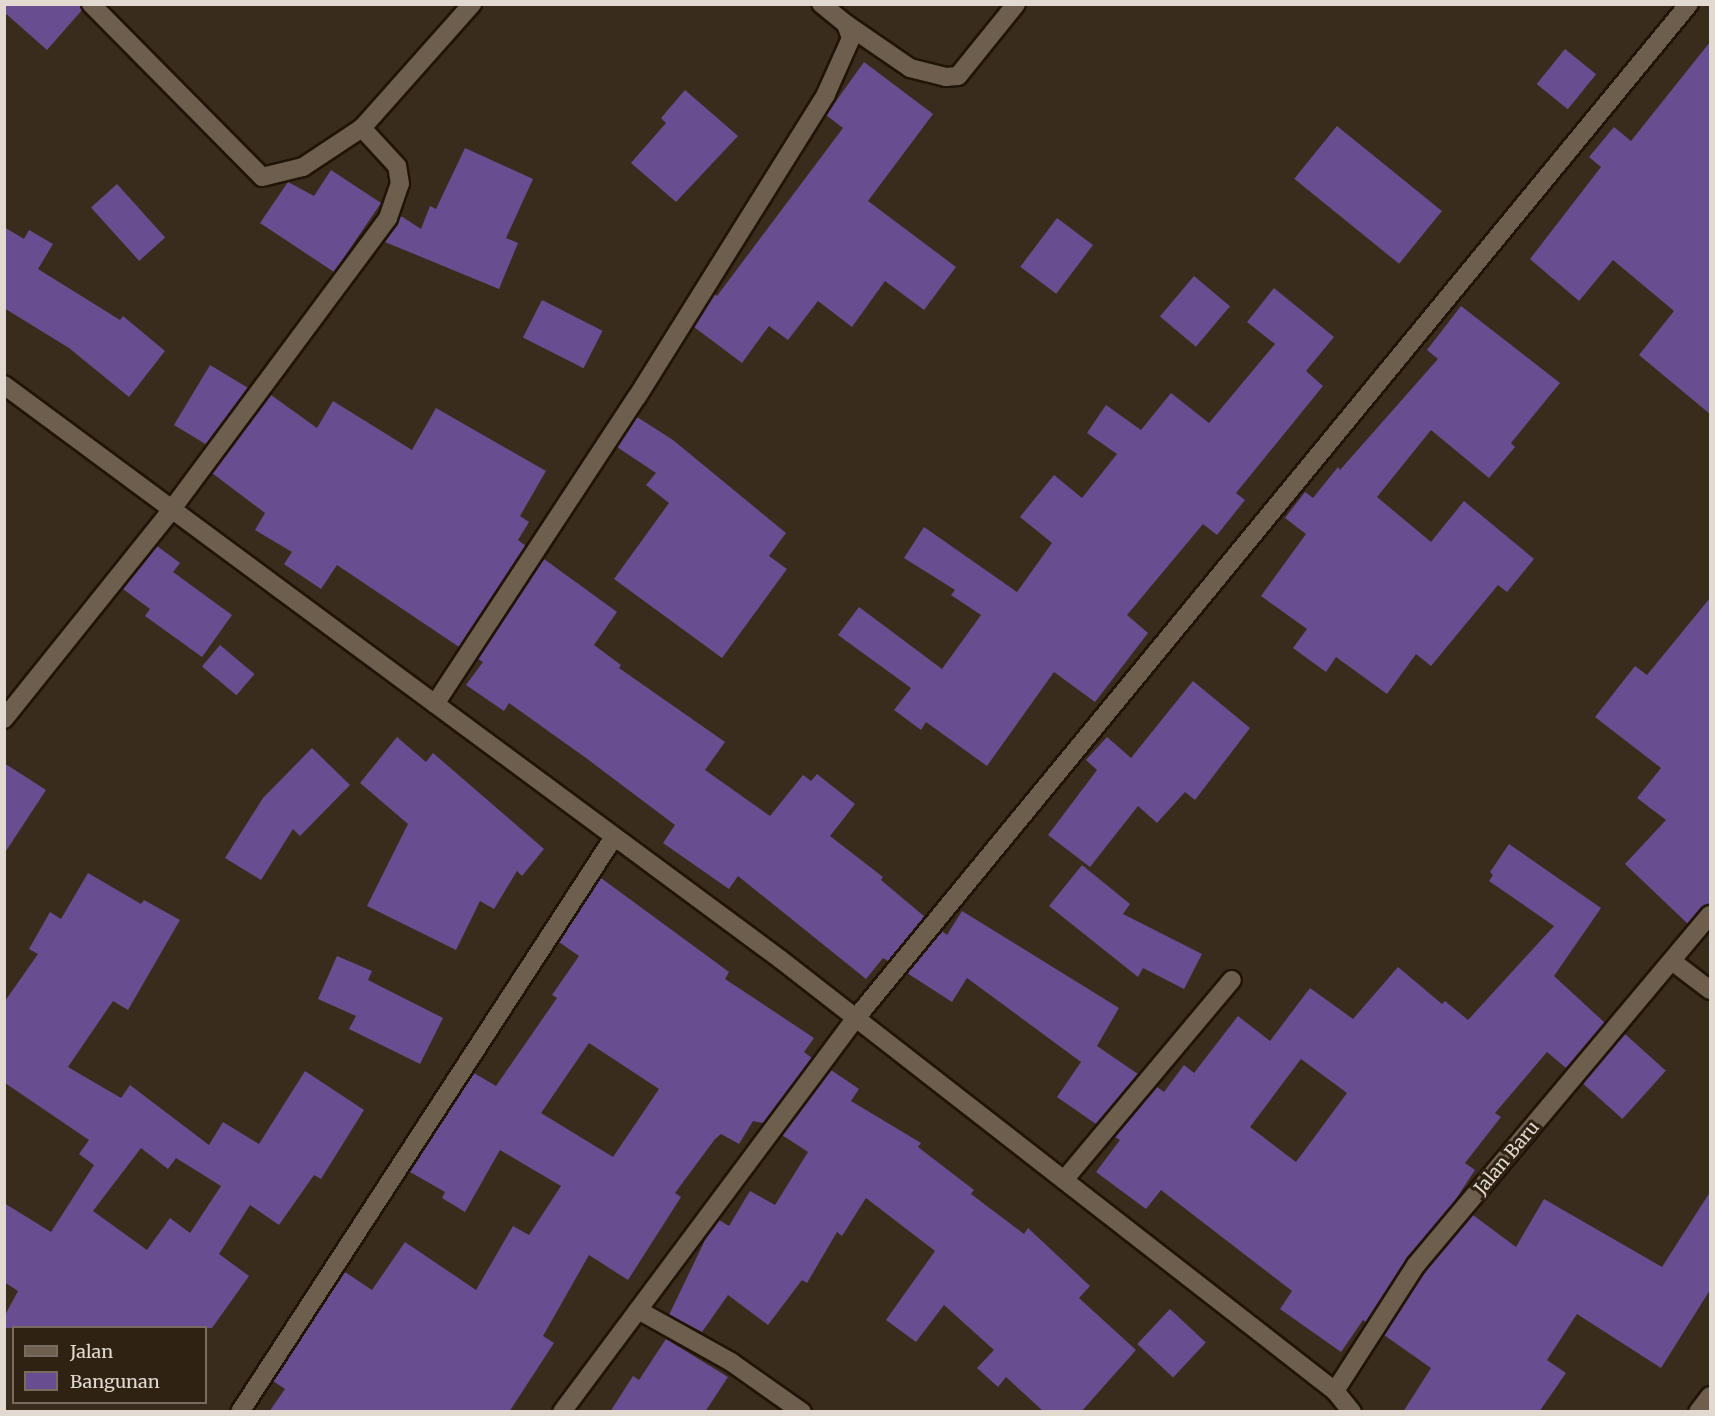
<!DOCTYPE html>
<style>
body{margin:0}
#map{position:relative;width:1715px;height:1416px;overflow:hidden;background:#392c1d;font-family:Merriweather,serif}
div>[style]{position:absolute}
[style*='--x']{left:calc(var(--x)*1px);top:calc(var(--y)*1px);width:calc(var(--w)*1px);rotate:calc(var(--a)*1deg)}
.building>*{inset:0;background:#684d90;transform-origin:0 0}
.roads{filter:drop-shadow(2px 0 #201406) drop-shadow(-2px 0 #201406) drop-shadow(0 2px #201406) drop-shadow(0 -2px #201406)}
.minor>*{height:18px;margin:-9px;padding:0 9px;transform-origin:9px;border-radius:9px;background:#6d5e4e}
span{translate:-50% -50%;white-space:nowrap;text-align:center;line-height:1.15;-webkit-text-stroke:6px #2f2213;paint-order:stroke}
.street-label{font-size:18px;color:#e2dad1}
.frame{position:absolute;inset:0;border:6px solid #e2dad1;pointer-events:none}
.legend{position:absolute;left:12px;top:1326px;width:195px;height:78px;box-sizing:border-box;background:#2f2213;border:2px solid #776c5f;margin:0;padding:8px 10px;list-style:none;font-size:18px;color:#e2dad1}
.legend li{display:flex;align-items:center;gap:12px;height:30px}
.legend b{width:30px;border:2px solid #776c5f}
</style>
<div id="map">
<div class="building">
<div style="clip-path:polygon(4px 4px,80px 4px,82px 10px,47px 50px,4px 12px)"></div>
<div style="clip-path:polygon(1710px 42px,1710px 414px,1639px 355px,1674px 311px,1613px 260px,1579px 301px,1530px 259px,1601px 167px,1589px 157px,1614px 127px,1631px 141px)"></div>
<div style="left:1565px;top:49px;width:40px;height:45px;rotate:39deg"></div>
<div style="clip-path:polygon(864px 62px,933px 114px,868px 201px,956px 267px,924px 310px,885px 281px,852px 327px,818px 301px,788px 340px,769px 326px,742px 363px,694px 327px,714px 294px,717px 296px,843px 128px,826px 115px)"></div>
<div style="clip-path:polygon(685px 90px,738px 136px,676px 202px,631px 163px,666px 123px,661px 118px)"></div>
<div style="left:1337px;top:126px;width:135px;height:68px;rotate:39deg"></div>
<div style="clip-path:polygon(465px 148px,533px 179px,506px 238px,518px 243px,499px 289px,385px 242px,401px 216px,421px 229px,430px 206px,436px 209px)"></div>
<div style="clip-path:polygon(331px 170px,381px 203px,334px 272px,260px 223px,288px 182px,314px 196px)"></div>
<div style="left:117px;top:184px;width:72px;height:35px;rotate:48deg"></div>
<div style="left:1057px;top:218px;width:45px;height:61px;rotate:37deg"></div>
<div style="clip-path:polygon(4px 227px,24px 239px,29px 230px,53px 244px,38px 269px,120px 320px,123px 316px,165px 351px,129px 397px,69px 348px,4px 308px)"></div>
<div style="left:1194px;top:276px;width:47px;height:53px;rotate:40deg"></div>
<div style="clip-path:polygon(1274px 288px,1334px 337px,1306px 371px,1323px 386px,1236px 493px,1245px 500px,1217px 535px,1203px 524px,1127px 615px,1148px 633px,1095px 702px,1054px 672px,987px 766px,926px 722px,921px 730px,894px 710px,911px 688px,838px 635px,859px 607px,942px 669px,981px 615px,951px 595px,955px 590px,904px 558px,924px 527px,1017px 592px,1052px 543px,1020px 517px,1054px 475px,1082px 498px,1117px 454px,1087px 433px,1106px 405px,1141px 430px,1171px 393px,1209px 423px,1275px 344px,1247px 322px)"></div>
<div style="left:542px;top:300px;width:68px;height:42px;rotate:27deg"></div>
<div style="clip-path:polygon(1461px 306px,1560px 383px,1511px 443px,1515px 447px,1489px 478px,1431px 430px,1377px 497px,1431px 542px,1464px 501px,1534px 559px,1507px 592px,1498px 585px,1431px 666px,1416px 654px,1387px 694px,1336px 657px,1326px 672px,1293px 648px,1307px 629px,1261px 596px,1306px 534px,1285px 518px,1305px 492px,1313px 498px,1338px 467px,1340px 470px,1438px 359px,1427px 350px)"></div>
<div style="left:210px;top:365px;width:44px;height:70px;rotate:31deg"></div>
<div style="clip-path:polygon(271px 395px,317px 428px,333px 401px,412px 450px,436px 408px,546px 471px,520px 516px,529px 522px,518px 540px,526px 546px,459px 647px,337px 565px,321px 589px,284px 564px,292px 552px,255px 530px,265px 513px,212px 473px)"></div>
<div style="clip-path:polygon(637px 417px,673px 440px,786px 533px,769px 556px,787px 569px,722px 658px,614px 579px,669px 503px,646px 485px,656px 473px,617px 447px)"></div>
<div style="clip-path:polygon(157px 546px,180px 563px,173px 572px,232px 615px,202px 657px,145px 616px,150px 609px,123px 589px)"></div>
<div style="clip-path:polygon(544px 559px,617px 612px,594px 645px,621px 665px,619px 668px,725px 742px,705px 770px,770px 816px,803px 775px,811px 781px,817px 774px,855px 804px,830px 836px,883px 877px,881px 880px,925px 917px,888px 961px,883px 958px,866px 979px,738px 876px,729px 889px,663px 843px,675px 825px,586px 758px,509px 703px,504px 711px,466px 685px,483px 662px,478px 659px)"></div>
<div style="clip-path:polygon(1710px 598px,1710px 904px,1702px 907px,1688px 924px,1625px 864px,1666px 820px,1637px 798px,1661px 768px,1595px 717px,1635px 666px,1647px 675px)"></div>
<div style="left:220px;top:645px;width:45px;height:28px;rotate:40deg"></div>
<div style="clip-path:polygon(1193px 681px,1250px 728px,1195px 800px,1185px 792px,1157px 823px,1138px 806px,1090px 867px,1048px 835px,1097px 770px,1086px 760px,1107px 737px,1131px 758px)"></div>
<div style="clip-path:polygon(397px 737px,426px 762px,433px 753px,544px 849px,522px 876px,517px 871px,494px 909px,480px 901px,456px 950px,367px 906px,408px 824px,360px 783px)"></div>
<div style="clip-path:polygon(312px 748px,350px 785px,300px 836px,293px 829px,261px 880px,225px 858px,263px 798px)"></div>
<div style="clip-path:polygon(4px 763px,46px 790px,4px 854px)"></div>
<div style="clip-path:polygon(evenodd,1509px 844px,1601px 908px,1554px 976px,1605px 1023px,1566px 1068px,1547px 1052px,1495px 1113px,1501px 1117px,1465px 1163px,1475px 1170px,1454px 1202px,1407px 1258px,1366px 1322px,1363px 1320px,1341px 1352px,1280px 1309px,1292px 1291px,1161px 1190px,1146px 1209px,1096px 1172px,1120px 1140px,1115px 1137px,1157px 1087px,1164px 1092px,1184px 1065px,1194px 1073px,1238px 1016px,1270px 1041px,1310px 988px,1353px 1019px,1398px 967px,1442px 1004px,1445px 1001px,1468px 1020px,1554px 926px,1489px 881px,1493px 875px,1490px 872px,1509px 844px,1301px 1059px,1347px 1093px,1296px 1162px,1250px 1127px,1301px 1059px)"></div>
<div style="clip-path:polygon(1082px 865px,1130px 904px,1123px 914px,1202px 954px,1184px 989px,1143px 968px,1138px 977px,1049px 906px)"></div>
<div style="clip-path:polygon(evenodd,88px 873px,141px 904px,144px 900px,180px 920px,128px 1010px,113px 1001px,68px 1067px,121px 1098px,130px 1085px,209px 1145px,223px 1122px,259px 1144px,305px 1071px,364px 1110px,321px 1179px,314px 1175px,279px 1225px,250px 1205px,219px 1254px,249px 1276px,212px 1328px,4px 1328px,4px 1317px,18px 1291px,4px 1282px,4px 1203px,51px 1232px,94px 1165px,79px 1154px,89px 1140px,5px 1083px,5px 1001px,38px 954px,29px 949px,50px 912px,61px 919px,88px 873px,141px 1148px,168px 1169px,176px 1158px,221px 1186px,190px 1233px,170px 1218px,147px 1250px,93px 1211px,141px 1148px)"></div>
<div style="clip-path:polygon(evenodd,601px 878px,729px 972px,725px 979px,814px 1038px,804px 1052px,812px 1058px,763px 1123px,753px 1121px,739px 1144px,721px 1134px,715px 1139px,675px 1193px,681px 1197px,628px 1280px,589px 1255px,543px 1336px,554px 1343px,509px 1412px,269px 1412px,285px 1389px,273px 1381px,345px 1272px,372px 1290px,405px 1242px,476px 1290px,513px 1226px,529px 1235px,561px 1186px,500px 1150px,465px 1212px,442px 1198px,445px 1192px,410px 1172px,474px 1073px,496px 1086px,557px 998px,552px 995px,579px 956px,559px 942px,601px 878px,589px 1043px,659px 1089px,613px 1157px,541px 1113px,589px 1043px)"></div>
<div style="clip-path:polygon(962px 911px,1119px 1008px,1097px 1046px,1138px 1074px,1096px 1124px,1057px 1097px,1081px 1062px,967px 978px,952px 1002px,907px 973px,942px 931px,947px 935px)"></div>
<div style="clip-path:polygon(337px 956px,372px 971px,368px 980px,443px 1018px,420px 1064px,349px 1029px,356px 1016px,318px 999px)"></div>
<div style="left:1625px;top:1034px;width:55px;height:65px;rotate:42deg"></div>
<div style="clip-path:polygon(831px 1070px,859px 1089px,851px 1101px,921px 1143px,918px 1147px,974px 1190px,971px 1194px,1024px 1234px,1028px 1228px,1090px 1286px,1079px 1298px,1136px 1350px,1081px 1412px,1044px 1412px,1006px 1377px,998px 1387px,977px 1368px,994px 1350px,944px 1305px,916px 1342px,886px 1320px,935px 1251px,866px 1198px,842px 1236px,837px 1232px,807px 1283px,802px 1280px,768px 1325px,728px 1295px,702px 1332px,669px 1315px,706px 1238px,719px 1220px,729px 1226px,750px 1191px,775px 1205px,808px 1152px,782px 1135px)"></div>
<div style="clip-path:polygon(1710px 1192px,1710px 1290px,1661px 1368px,1577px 1314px,1547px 1360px,1566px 1373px,1539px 1412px,1403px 1412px,1431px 1368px,1384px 1335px,1425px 1272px,1473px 1215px,1516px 1247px,1544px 1199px,1662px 1267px)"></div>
<div style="left:1170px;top:1309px;width:49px;height:48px;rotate:43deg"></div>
<div style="clip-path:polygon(666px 1339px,728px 1377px,705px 1412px,610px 1412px,633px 1376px,639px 1380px)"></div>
</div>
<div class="roads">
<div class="minor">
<div style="--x:91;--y:4;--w:243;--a:45.3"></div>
<div style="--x:262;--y:177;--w:42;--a:-13.7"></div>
<div style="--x:303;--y:167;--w:71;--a:-33.5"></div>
<div style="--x:362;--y:128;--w:166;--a:-48.4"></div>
<div style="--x:846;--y:24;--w:78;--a:34.5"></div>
<div style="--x:910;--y:68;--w:37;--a:14"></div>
<div style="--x:946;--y:77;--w:12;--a:-5"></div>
<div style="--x:958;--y:76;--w:92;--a:-51.1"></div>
<div style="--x:4;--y:385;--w:965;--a:36.49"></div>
<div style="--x:780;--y:959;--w:703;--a:37.9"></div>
<div style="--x:435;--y:704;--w:367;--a:-56.7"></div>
<div style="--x:637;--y:397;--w:357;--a:-58"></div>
<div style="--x:826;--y:94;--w:61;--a:-65.9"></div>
<div style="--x:851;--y:38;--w:15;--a:-110"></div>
<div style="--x:846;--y:24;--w:32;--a:-141"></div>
<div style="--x:4;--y:719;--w:269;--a:-51.3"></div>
<div style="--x:172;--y:509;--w:362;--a:-53.4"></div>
<div style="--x:388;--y:218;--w:36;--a:-71"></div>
<div style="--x:400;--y:184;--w:18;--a:-99"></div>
<div style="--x:397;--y:166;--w:52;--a:-132.6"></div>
<div style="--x:1672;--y:961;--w:48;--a:37.3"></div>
<div style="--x:1064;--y:1180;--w:261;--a:-50"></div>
<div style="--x:638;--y:1310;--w:107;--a:29.2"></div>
<div style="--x:731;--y:1362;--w:87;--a:35.2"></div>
<div style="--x:240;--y:1412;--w:686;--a:-56.96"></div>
<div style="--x:562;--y:1412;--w:492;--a:-53.3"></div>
<div style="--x:856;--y:1018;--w:1312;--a:-50.6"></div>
<div style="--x:1352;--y:1412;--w:27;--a:-129"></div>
<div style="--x:1335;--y:1391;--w:150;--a:-57.3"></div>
<div style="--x:1416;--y:1265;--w:457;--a:-50"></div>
<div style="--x:1698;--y:1412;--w:20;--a:-53"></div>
</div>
</div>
<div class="street-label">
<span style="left:1507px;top:1158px;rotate:-50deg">Jalan Baru</span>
</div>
<div class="frame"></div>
<ul class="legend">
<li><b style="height:8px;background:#6d5e4e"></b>Jalan</li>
<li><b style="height:16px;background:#684d90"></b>Bangunan</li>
</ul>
</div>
